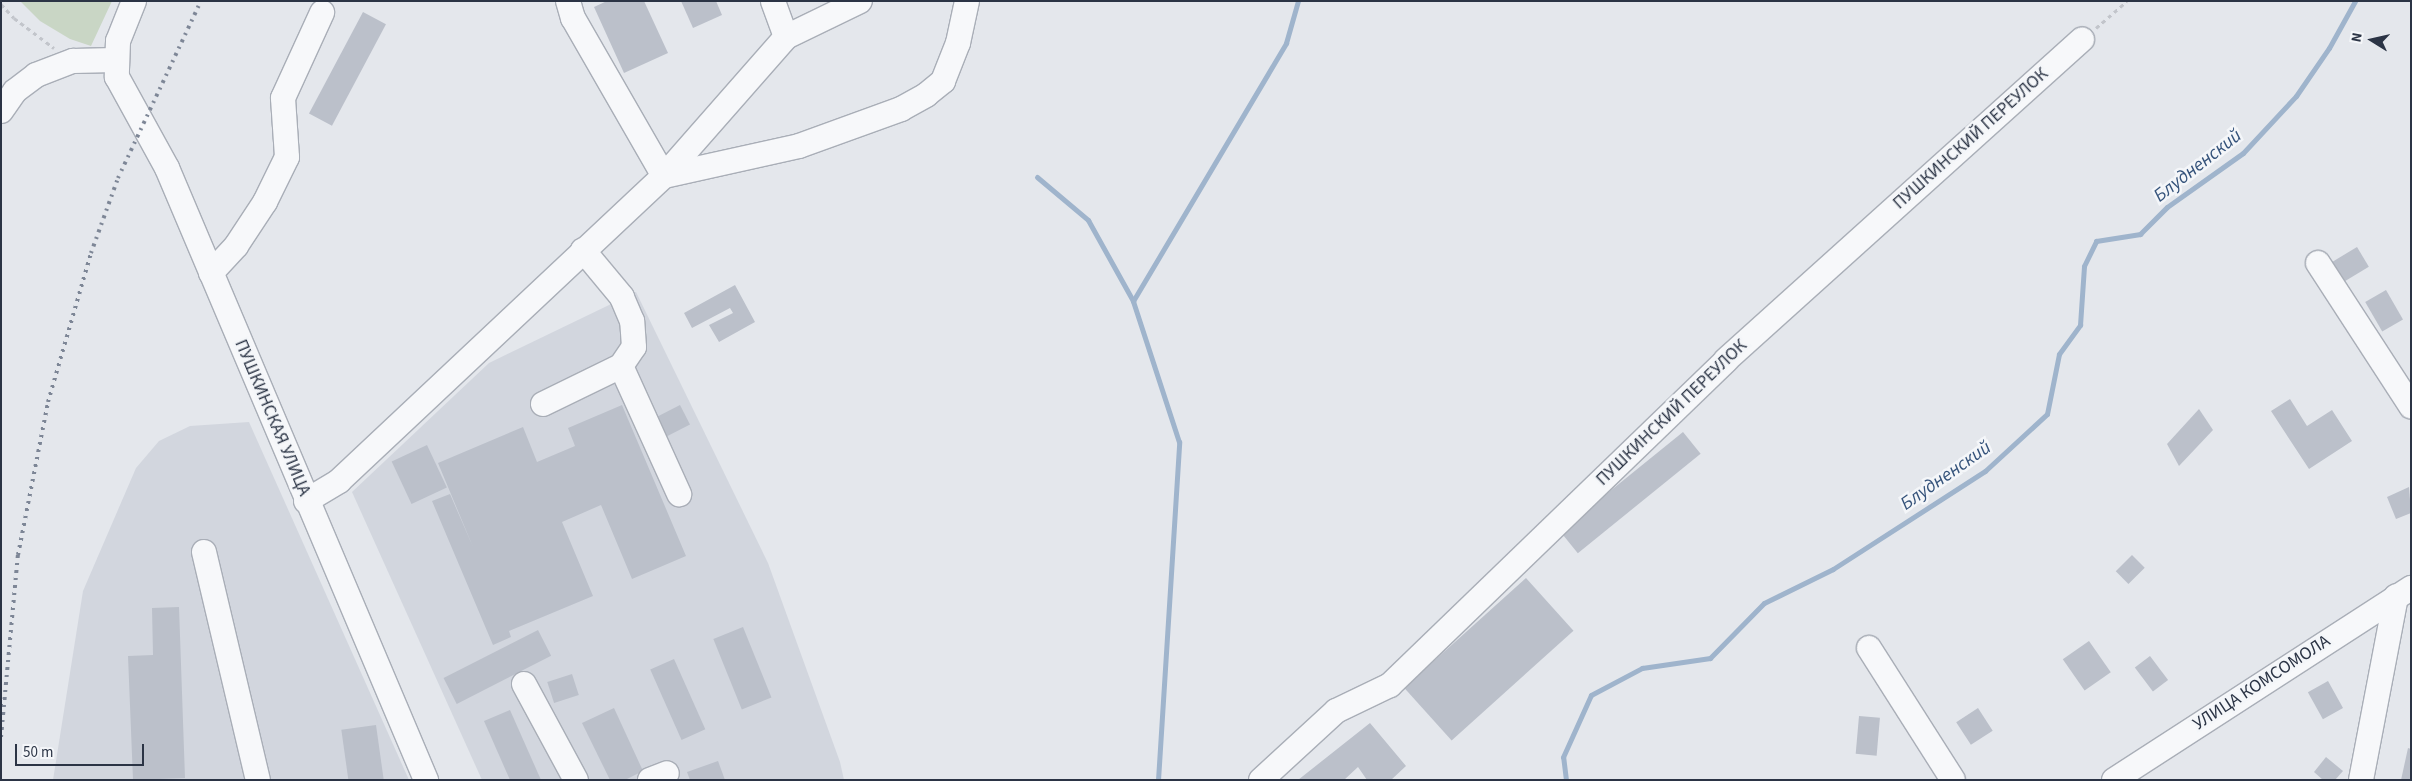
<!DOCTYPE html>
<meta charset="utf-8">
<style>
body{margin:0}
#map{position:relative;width:2412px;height:781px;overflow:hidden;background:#e4e7ec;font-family:"Source Sans 3",sans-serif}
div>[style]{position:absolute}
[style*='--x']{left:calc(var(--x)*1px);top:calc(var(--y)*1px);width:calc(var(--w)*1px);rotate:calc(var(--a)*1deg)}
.built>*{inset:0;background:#d2d6de}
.green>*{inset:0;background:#c9d6c5}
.stream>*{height:5px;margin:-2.5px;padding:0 2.5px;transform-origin:2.5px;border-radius:2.5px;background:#9fb4cc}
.building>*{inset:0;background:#bbc0ca;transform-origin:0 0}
.path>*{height:3px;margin-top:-1.5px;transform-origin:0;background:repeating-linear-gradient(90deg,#c2c5cb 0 4px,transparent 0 8px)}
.roads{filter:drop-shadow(1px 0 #a9aeb7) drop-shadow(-1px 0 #a9aeb7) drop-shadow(0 1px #a9aeb7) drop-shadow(0 -1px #a9aeb7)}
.minor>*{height:24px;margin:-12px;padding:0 12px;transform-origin:12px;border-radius:12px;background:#f7f8fa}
.rail>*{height:4px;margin-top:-2px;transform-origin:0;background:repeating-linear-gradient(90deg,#7d8696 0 2.5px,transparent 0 7.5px)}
span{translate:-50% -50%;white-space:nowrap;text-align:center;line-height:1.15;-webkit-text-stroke:5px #f4f6f9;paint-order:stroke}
.street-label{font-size:18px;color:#2b3445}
.water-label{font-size:19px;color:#34527a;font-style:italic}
.frame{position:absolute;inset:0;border:2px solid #2b3445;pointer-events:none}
.north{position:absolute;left:2347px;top:15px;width:50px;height:50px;-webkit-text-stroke:4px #f4f6f9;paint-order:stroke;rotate:280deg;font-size:14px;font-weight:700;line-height:20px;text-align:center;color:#2b3445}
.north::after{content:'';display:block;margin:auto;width:18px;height:22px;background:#2b3445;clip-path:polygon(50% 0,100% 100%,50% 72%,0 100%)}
.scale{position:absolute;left:15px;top:744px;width:129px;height:22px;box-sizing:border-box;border:2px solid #2b3445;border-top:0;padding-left:6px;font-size:15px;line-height:18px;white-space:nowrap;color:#2b3445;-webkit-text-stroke:4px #f4f6f9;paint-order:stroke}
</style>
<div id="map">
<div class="built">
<div style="clip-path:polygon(636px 292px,768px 563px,840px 762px,844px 780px,482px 780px,352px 492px,489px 363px)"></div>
<div style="clip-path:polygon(249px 422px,409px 780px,53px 780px,83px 591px,136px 468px,159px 441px,190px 426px)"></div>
</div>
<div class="green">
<div style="clip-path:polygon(20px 1px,112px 1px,91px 46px,70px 39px,40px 21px)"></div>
</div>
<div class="stream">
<div style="--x:1037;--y:177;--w:67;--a:40.1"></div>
<div style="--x:1088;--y:220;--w:93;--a:60.9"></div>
<div style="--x:1158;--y:780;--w:339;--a:-86.4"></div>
<div style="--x:1179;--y:442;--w:148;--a:-108.1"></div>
<div style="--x:1133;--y:301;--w:300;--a:-59.3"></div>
<div style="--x:1286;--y:43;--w:44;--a:-74.1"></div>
<div style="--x:1566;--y:780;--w:23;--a:-97"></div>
<div style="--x:1563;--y:757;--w:68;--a:-65.7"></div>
<div style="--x:1591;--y:695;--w:58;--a:-27.9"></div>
<div style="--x:1642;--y:668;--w:69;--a:-8.4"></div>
<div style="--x:1710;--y:658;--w:77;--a:-45.5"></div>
<div style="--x:1764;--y:603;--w:77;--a:-26.2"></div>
<div style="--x:1833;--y:569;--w:181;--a:-32.8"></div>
<div style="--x:1985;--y:471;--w:84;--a:-42.6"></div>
<div style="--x:2047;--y:414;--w:61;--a:-78.7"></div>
<div style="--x:2059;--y:354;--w:36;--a:-54"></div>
<div style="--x:2080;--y:325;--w:59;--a:-86.1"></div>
<div style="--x:2084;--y:266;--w:28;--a:-64"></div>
<div style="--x:2096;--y:241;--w:45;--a:-9"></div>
<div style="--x:2140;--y:234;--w:38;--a:-45"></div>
<div style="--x:2167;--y:207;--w:93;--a:-35.4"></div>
<div style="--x:2243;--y:153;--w:78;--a:-47.1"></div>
<div style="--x:2296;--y:96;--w:58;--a:-55.5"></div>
<div style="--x:2329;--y:48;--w:54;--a:-61"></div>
</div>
<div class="building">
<div style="clip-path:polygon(607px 1px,644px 1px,668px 53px,624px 73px,594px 7px)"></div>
<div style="clip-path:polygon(681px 1px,716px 1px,722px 15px,693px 28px)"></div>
<div style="left:363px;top:12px;width:26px;height:115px;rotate:28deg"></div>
<div style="left:2357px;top:247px;width:23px;height:29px;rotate:59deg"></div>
<div style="clip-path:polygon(735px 285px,755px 322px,719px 342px,709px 325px,733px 313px,730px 308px,692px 328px,684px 313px)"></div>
<div style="left:2386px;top:290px;width:34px;height:24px;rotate:60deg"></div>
<div style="clip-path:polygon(2290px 399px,2307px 426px,2332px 410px,2352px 441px,2309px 469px,2271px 411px)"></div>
<div style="clip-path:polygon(622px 405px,686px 556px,632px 579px,601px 505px,562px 522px,593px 596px,509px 631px,511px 637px,493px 645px,432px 501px,450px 494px,473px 547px,438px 463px,523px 427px,537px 462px,575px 446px,568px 428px)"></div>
<div style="left:680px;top:405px;width:22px;height:29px;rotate:63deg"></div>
<div style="clip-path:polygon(2199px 409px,2213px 430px,2179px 466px,2167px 444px)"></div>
<div style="left:1683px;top:432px;width:28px;height:158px;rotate:51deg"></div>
<div style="left:427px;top:445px;width:47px;height:39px;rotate:65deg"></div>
<div style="clip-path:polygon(2409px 487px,2411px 513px,2396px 519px,2387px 497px)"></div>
<div style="left:2132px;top:555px;width:18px;height:23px;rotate:45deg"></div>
<div style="left:1526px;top:578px;width:71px;height:164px;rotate:48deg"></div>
<div style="clip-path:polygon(179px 607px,185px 778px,133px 780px,128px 656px,153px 655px,152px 608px)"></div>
<div style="left:743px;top:627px;width:76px;height:32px;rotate:68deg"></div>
<div style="left:538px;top:630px;width:29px;height:106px;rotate:63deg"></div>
<div style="left:2089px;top:641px;width:38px;height:32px;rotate:55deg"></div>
<div style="left:2150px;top:656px;width:30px;height:19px;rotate:53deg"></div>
<div style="left:674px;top:659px;width:77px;height:26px;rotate:66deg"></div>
<div style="left:572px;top:674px;width:22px;height:26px;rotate:72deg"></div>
<div style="left:2328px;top:681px;width:31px;height:23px;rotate:61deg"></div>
<div style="clip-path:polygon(614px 708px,643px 771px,625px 780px,610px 780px,582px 723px)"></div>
<div style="left:1978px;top:708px;width:27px;height:26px;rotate:57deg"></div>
<div style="clip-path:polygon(510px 710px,541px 780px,510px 780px,484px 721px)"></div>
<div style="left:1859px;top:716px;width:21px;height:38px;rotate:5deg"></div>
<div style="clip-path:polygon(1370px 723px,1406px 766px,1391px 780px,1367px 780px,1358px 767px,1344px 780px,1298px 780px)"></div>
<div style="left:376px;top:725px;width:56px;height:35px;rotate:82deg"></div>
<div style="clip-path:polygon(2408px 748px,2411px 749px,2411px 780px,2401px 780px)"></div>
<div style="clip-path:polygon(2326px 757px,2343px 771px,2335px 780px,2323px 780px,2314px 772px)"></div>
<div style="clip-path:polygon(718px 761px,725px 780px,690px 780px,687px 772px)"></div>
</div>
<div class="path">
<div style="--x:1;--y:4;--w:19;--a:47"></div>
<div style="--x:14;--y:18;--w:50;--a:36.9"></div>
<div style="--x:2096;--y:28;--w:41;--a:-41.1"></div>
</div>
<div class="roads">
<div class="minor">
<div style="--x:134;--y:1;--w:43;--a:111.8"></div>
<div style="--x:118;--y:41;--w:36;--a:92"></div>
<div style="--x:117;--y:77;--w:104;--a:61.2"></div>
<div style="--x:167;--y:168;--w:665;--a:67.06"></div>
<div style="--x:568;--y:1;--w:18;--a:74"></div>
<div style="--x:573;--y:18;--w:182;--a:60.1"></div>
<div style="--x:664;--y:176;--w:185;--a:-48.7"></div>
<div style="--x:786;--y:37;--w:38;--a:-110"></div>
<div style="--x:786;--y:37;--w:82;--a:-25.9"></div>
<div style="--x:1;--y:111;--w:24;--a:-55"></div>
<div style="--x:15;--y:91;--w:26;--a:-37"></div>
<div style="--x:36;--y:75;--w:40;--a:-21"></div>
<div style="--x:73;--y:61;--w:42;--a:-1.4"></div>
<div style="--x:2318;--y:263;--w:171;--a:57"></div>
<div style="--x:211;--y:273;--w:37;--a:-47"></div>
<div style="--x:236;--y:246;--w:53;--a:-56.6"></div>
<div style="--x:265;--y:202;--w:50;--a:-63.9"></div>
<div style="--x:287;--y:157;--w:59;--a:-93.9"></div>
<div style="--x:283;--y:98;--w:94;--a:-65.4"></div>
<div style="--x:621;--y:366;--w:141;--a:65.6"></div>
<div style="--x:543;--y:404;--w:87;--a:-26"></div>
<div style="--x:621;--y:366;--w:23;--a:-56"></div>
<div style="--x:634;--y:347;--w:26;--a:-94"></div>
<div style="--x:632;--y:321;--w:26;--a:-113"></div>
<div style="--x:622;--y:297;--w:61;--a:-129.7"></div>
<div style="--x:306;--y:501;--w:39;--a:-31"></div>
<div style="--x:339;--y:481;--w:446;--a:-43.2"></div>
<div style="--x:664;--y:176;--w:138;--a:-12.5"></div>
<div style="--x:799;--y:146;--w:109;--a:-19.9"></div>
<div style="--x:901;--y:109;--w:29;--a:-29"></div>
<div style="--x:926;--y:95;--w:22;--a:-39"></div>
<div style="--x:943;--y:81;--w:41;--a:-68.5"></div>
<div style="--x:958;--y:43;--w:43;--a:-77.9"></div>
<div style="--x:204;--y:552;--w:234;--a:76.7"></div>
<div style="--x:1869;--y:648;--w:156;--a:57.5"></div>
<div style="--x:524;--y:684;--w:109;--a:61.6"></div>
<div style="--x:650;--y:780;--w:18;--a:-22"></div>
<div style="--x:1261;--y:780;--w:102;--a:-42.6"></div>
<div style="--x:1336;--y:711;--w:60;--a:-25.7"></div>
<div style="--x:1390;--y:685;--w:467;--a:-44"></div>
<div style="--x:1726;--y:360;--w:479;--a:-42"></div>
<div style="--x:2114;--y:780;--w:354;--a:-32.9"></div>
<div style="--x:2361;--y:780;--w:187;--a:-79.2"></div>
</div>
</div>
<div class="rail">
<div style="--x:1;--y:737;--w:183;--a:-84.7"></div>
<div style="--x:18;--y:555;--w:156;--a:-78.9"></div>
<div style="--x:48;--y:402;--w:155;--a:-73.9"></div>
<div style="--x:91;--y:253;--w:80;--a:-70.2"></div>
<div style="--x:118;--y:178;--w:195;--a:-64.9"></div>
</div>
<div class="street-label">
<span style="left:1971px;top:139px;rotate:-42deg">ПУШКИНСКИЙ ПЕРЕУЛОК</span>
<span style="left:1672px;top:413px;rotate:-44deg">ПУШКИНСКИЙ ПЕРЕУЛОК</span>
<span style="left:272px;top:418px;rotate:67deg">ПУШКИНСКАЯ УЛИЦА</span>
<span style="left:2262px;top:683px;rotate:-33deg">УЛИЦА КОМСОМОЛА</span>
</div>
<div class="water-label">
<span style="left:2198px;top:166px;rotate:-38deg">Блудненский</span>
<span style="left:1946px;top:476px;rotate:-35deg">Блудненский</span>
</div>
<div class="frame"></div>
<div class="north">N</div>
<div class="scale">50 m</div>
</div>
